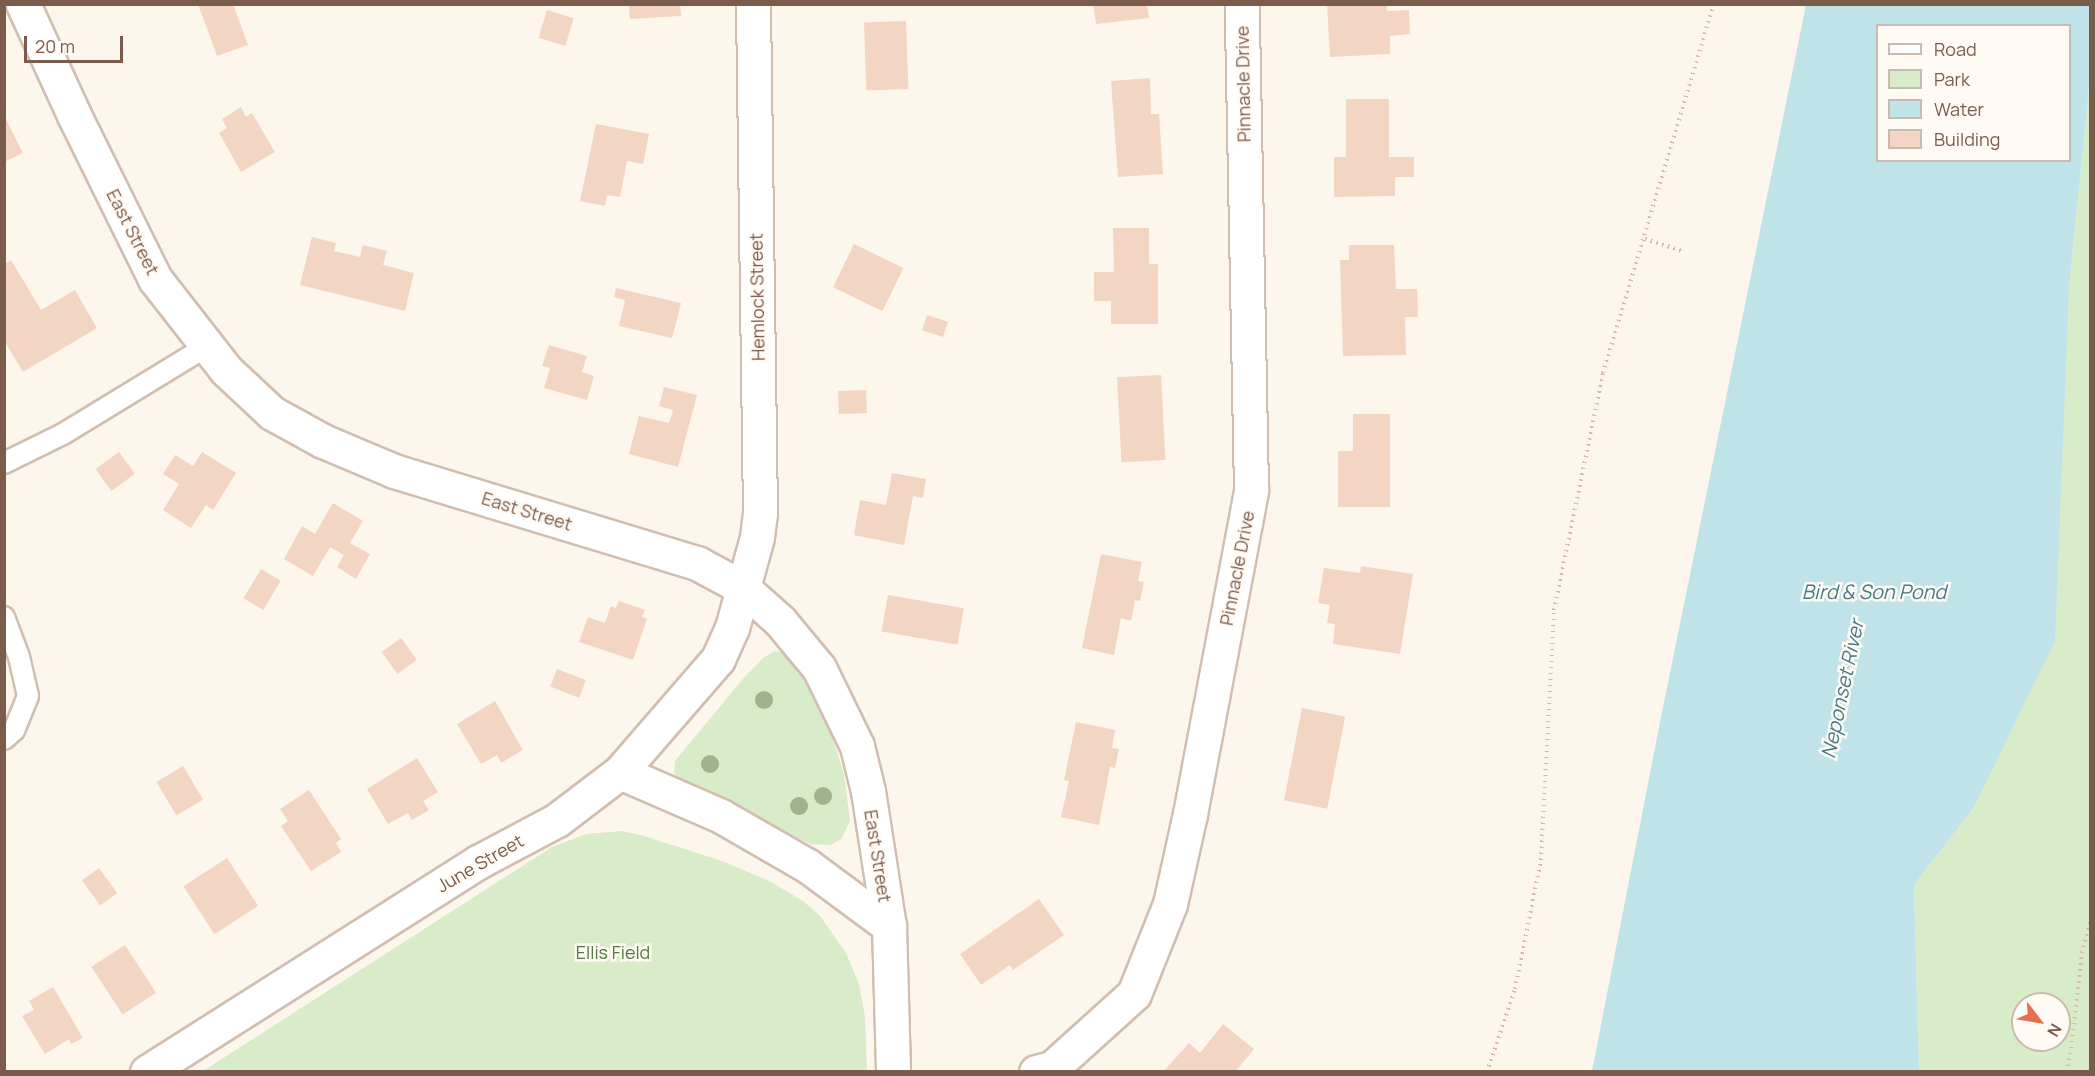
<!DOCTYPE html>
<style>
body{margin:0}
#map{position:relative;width:2095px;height:1076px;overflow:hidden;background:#fdf6ec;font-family:Manrope,sans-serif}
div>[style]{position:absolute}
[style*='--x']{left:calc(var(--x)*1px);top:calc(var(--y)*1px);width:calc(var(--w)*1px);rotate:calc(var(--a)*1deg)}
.green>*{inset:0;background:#d8ecc9}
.water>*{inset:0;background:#bfe3e8}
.building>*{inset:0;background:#f3d5c3;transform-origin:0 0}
.path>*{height:4px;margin-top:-2px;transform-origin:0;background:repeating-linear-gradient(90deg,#d9b8a5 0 1.5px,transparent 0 6px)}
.roads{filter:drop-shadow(2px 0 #d1beb0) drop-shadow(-2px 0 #d1beb0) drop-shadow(0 2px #d1beb0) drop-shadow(0 -2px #d1beb0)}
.lane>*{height:20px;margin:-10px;padding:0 10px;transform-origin:10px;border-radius:10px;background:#fff}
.street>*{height:33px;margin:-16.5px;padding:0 16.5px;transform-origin:16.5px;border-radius:16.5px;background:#fff}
.secondary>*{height:33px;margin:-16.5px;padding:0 16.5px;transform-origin:16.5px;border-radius:16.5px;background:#fff}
.trees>*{width:18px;height:18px;margin:-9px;border-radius:50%;background:#a0b28e}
span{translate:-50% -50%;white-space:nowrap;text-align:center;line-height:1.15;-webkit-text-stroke:5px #fffaf3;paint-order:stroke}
.street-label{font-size:18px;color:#7a5c4d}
.park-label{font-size:18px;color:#537a41}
.water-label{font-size:20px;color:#437c86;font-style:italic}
.frame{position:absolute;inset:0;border:6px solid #7a5c4d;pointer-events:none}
.legend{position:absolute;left:1876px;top:24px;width:195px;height:138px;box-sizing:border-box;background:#fffaf3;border:2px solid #cabbb1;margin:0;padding:8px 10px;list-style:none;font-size:18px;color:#7a5c4d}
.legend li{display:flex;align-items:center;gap:12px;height:30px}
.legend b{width:30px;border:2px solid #cabbb1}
.north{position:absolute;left:2011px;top:992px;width:60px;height:60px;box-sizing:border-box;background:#fffaf3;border:2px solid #cabbb1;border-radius:50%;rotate:121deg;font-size:16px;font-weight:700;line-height:24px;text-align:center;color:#7a5c4d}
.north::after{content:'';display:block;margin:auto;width:21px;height:27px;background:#e76f51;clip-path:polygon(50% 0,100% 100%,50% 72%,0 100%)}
.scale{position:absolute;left:24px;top:36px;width:99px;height:27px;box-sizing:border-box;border:3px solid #7a5c4d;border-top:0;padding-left:8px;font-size:18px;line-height:21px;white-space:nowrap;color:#7a5c4d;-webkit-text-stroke:4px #fffaf3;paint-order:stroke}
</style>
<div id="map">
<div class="green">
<div style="clip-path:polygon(evenodd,2090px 78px,2090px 1071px,1919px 1071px,1914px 885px,1974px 807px,2069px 288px,2090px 78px,2023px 1004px,2059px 1004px,2059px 1040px,2023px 1040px,2023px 1004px)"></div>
<div style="clip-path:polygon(775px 651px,785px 653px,800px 672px,829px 727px,844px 774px,850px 821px,841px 839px,831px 845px,811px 844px,678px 785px,674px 772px,675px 761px,742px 680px,763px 658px)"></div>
<div style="clip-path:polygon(622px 831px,644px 836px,725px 862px,771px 882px,803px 901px,820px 916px,846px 953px,859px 984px,865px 1017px,867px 1071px,203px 1071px,552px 847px,586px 834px)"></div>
</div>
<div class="water">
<div style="clip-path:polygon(evenodd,1806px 5px,2090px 5px,2090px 78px,2069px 288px,2055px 641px,1974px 807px,1914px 885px,1919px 1071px,1592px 1071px,1660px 722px,1806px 5px,1878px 26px,2070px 26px,2070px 160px,1878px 160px,1878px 26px)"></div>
</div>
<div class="building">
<div style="clip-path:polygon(198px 4px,233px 4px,248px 45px,217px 56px)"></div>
<div style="clip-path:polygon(629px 4px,680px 4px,681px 16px,630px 19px)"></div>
<div style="clip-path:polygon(1093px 4px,1147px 4px,1149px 18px,1096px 24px)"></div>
<div style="clip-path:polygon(1327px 4px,1387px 4px,1387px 11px,1409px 10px,1410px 34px,1390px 36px,1390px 54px,1330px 57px)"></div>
<div style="left:547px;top:10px;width:28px;height:29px;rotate:17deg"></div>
<div style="left:906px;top:21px;width:68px;height:42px;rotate:88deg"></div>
<div style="clip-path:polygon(1150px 78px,1151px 114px,1159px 114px,1163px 174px,1118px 177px,1111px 81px)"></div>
<div style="clip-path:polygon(1346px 99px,1389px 99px,1389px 157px,1414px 157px,1414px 177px,1395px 177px,1395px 196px,1334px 197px,1334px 157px,1346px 157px)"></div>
<div style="clip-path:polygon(241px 107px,246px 117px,252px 113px,275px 152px,241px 172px,219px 133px,227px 128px,222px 119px)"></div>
<div style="clip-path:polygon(4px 115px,23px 153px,4px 162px)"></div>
<div style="clip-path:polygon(596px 124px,649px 134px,643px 164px,627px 161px,620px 197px,607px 195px,605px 206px,580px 201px)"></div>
<div style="clip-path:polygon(1113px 228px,1149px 228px,1149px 264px,1158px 264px,1158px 324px,1111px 324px,1111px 301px,1094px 301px,1094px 272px,1114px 272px)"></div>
<div style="clip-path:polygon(312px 237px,336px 243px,334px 251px,360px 257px,363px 245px,387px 251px,383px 265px,414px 273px,405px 311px,300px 285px)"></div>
<div style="left:854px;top:244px;width:55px;height:48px;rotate:26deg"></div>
<div style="clip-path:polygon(1349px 245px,1394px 245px,1396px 289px,1417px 289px,1418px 317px,1405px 317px,1406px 355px,1343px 356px,1340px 260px,1349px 260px)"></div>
<div style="clip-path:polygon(11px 260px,41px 310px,75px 290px,97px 328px,23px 372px,4px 340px,4px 264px)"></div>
<div style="clip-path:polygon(616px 288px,681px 303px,672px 338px,619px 326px,625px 300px,614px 297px)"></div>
<div style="left:927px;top:315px;width:22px;height:16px;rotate:18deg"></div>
<div style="clip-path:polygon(549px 345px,587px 356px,582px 372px,594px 376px,587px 400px,544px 388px,550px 368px,542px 366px)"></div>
<div style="left:1161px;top:375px;width:85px;height:44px;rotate:87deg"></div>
<div style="clip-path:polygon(664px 387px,697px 395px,678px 467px,629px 454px,639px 416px,669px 423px,673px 410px,659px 406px)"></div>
<div style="left:866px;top:390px;width:23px;height:28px;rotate:88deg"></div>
<div style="clip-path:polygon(1353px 414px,1390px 414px,1390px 507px,1338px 507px,1338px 451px,1353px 451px)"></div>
<div style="left:119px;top:452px;width:27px;height:29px;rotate:54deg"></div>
<div style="clip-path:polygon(202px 452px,236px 473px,213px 510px,206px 505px,191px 528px,163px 510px,179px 484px,163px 474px,175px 455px,193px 466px)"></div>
<div style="clip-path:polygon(892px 473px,926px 479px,923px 498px,913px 496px,904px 545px,854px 535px,860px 500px,886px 505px)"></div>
<div style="clip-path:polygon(333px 503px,363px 521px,350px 543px,370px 554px,356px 579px,337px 567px,344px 555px,330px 547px,313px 576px,284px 559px,302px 526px,315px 534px)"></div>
<div style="clip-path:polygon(1101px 554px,1142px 562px,1138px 581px,1144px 582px,1140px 601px,1135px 600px,1131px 621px,1121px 618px,1114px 655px,1082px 648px)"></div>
<div style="clip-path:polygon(1361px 566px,1413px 574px,1400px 654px,1333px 644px,1335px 624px,1327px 623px,1330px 605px,1318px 603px,1324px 568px,1360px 573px)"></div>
<div style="left:261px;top:569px;width:23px;height:34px;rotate:31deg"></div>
<div style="left:888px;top:595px;width:77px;height:37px;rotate:10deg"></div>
<div style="clip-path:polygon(619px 601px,645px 610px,642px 617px,647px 619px,633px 660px,579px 642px,588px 617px,605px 623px,611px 606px,616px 608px)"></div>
<div style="left:401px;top:638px;width:27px;height:24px;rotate:54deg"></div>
<div style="left:557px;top:669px;width:31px;height:19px;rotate:21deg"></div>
<div style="clip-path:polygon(495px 701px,523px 750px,501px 763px,497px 755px,481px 764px,457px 724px)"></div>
<div style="left:1302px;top:708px;width:44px;height:94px;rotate:11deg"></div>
<div style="clip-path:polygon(1076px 722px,1115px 730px,1112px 748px,1119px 749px,1115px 768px,1110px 767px,1099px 825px,1061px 817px,1069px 781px,1064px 780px)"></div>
<div style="clip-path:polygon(417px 758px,438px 792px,423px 801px,429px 810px,412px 820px,408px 813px,388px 824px,367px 789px)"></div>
<div style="left:183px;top:766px;width:39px;height:31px;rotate:59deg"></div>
<div style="clip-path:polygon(309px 790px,341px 839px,336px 843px,341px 852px,311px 871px,281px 826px,288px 821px,280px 809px)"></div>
<div style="left:227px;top:858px;width:57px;height:52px;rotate:57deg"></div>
<div style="left:99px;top:868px;width:31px;height:21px;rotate:54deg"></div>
<div style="clip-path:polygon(1039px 899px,1064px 935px,1013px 970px,1010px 965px,981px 985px,960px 954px)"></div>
<div style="left:125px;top:945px;width:57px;height:40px;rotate:57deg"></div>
<div style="clip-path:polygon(53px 987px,83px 1038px,71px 1044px,69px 1039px,45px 1054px,22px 1016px,34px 1010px,29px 1001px)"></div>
<div style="clip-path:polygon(1223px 1024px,1254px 1049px,1235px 1072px,1163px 1072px,1189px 1043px,1200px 1053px)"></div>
</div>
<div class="path">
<div style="--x:1645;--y:239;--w:38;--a:18"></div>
<div style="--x:1487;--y:1072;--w:88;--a:-71.4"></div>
<div style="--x:1515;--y:989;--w:132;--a:-78.6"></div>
<div style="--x:1541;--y:860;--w:250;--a:-87"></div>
<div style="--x:1554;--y:610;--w:242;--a:-78.3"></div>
<div style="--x:1603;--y:373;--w:385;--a:-73.3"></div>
<div style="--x:2068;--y:1072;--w:120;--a:-83.3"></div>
<div style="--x:2082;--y:953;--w:32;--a:-76"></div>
</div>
<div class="roads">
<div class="lane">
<div style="--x:4;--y:463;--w:66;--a:-26.2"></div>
<div style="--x:63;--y:434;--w:169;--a:-31.4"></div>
<div style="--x:4;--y:617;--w:43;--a:69.4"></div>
<div style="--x:19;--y:657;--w:40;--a:77"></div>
<div style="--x:28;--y:696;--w:37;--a:112"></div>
<div style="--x:14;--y:730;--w:13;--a:138"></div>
</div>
<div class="street">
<div style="--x:620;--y:772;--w:110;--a:23.5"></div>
<div style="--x:721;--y:816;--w:100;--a:29.9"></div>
<div style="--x:808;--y:866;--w:101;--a:36.5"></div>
<div style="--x:147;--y:1072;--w:392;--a:-32.4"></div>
<div style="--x:478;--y:862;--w:89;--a:-28"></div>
<div style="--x:557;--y:820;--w:79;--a:-37.3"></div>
<div style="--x:620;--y:772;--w:150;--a:-49.1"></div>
<div style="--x:718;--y:659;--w:34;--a:-66"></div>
<div style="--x:732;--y:628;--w:94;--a:-74.6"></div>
<div style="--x:757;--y:537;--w:24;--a:-83"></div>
<div style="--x:760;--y:513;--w:509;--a:-90.79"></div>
<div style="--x:1036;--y:1072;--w:16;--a:-14"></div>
<div style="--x:1052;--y:1068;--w:110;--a:-42.1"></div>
<div style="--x:1134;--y:994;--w:97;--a:-68.2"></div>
<div style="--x:1170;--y:904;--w:92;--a:-77.5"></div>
<div style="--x:1190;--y:814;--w:330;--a:-79.3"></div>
<div style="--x:1251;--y:490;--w:486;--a:-91.1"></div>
</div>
<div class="secondary">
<div style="--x:23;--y:4;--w:122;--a:65.3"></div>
<div style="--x:74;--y:115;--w:183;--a:63.7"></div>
<div style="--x:155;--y:279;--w:115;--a:52"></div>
<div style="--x:226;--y:370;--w:63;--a:43.1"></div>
<div style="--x:272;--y:413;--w:58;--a:28.8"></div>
<div style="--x:323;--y:441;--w:77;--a:22.9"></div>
<div style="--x:394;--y:471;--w:317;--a:16.9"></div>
<div style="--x:697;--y:563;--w:52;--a:28.5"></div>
<div style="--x:743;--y:588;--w:50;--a:41.7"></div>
<div style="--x:780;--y:621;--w:61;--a:50.3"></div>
<div style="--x:819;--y:668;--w:87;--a:64"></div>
<div style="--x:857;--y:746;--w:46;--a:76.3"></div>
<div style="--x:868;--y:791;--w:137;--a:81.2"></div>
<div style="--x:889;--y:926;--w:146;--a:88.4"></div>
</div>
</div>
<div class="trees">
<div style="left:764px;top:700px"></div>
<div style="left:710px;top:764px"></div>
<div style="left:823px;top:796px"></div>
<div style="left:799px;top:806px"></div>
</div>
<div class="street-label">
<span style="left:1243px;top:84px;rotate:-91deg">Pinnacle Drive</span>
<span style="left:133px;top:232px;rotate:63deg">East Street</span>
<span style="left:757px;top:297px;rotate:-91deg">Hemlock Street</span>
<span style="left:527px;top:511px;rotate:17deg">East Street</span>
<span style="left:1237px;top:568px;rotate:-79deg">Pinnacle Drive</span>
<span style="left:878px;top:856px;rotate:81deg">East Street</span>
<span style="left:480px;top:863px;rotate:-30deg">June Street</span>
</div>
<div class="park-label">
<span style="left:613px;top:952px">Ellis Field</span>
</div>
<div class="water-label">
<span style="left:1874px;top:591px">Bird &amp; Son Pond</span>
<span style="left:1842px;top:689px;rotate:-78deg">Neponset River</span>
</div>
<div class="frame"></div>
<ul class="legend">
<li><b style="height:8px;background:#fff"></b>Road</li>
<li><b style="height:16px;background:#d8ecc9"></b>Park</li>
<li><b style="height:16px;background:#bfe3e8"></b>Water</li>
<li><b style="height:16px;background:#f3d5c3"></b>Building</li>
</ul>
<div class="north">N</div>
<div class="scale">20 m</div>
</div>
